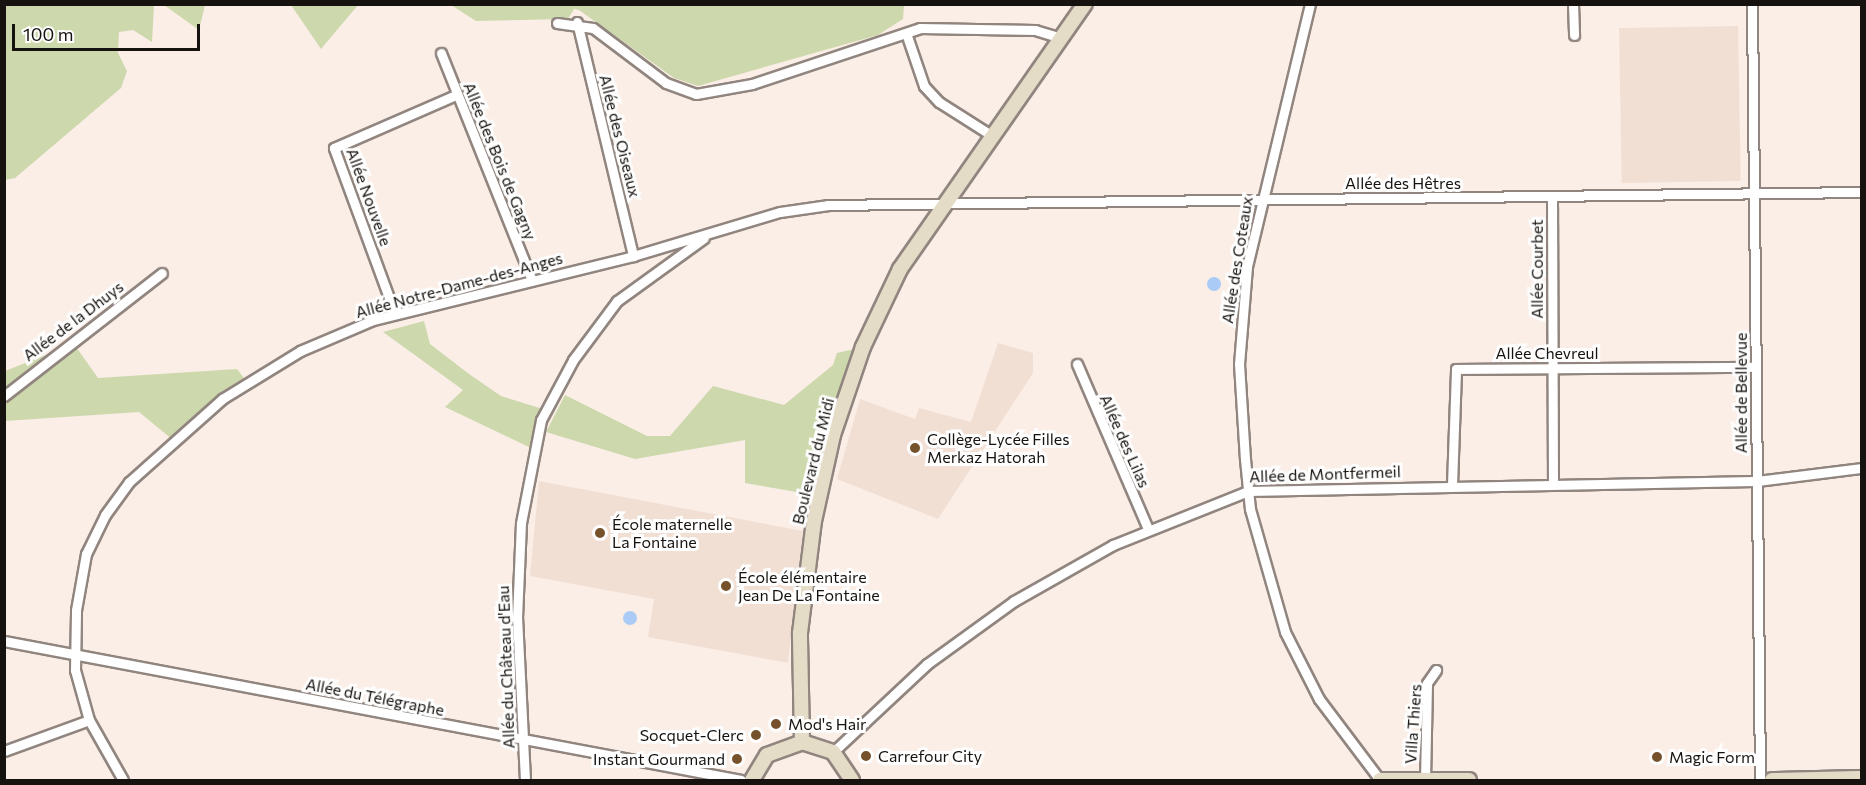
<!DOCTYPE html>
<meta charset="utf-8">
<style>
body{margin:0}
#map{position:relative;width:1866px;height:785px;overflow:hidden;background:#fbeee7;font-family:Commissioner,sans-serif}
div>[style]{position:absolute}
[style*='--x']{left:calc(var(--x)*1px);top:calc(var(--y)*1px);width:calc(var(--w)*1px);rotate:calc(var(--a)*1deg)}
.built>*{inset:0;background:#f2dfd3;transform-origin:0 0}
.green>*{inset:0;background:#cdd8ad}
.water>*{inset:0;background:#aacbf6}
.round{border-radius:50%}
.roads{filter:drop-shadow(2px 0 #91857f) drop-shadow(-2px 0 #91857f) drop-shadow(0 2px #91857f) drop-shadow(0 -2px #91857f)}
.street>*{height:9px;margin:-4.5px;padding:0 4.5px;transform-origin:4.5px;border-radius:4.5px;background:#fff}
.secondary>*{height:14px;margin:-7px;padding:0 7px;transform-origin:7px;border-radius:7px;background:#e5dcc8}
.dots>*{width:16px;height:16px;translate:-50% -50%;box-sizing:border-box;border:3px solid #fefefe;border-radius:50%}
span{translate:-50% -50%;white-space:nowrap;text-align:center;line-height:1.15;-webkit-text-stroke:6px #fefefe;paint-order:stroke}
.street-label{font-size:16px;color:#16120f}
.poi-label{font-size:16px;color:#16120f}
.left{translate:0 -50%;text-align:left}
.right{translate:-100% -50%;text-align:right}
.frame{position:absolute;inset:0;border:6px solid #16120f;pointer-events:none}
.scale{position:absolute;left:12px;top:24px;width:188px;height:27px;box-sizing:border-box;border:3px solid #16120f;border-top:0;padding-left:8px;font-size:18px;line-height:21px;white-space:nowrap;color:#16120f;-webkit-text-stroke:4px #fefefe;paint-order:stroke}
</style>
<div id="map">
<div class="built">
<div style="left:1738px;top:26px;width:155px;height:119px;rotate:89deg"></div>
<div style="clip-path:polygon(998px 343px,1033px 353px,1033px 373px,938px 519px,837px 479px,860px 399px,915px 419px,919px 408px,971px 422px)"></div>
<div style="clip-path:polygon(539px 481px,803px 531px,788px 663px,648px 637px,654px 599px,530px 576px)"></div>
</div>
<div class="green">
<div style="clip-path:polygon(5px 4px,154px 5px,152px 42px,133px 30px,119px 32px,118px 53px,127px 71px,121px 88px,15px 178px,5px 180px)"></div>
<div style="clip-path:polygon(164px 5px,205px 5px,199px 30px)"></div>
<div style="clip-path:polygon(291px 5px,358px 5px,321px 49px)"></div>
<div style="clip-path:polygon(451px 5px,904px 5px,903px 19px,878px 35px,698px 86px,674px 78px,579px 10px,574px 9px,568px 19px,476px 21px)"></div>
<div style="clip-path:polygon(424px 321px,430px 344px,469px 374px,501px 396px,546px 410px,533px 449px,445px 407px,463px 390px,383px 332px)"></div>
<div style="clip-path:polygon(74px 344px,98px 378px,237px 369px,247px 382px,173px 440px,139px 412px,5px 421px,5px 371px)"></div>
<div style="clip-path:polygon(863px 347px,833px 435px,823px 428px,808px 494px,745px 483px,745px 440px,635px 459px,546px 432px,565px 395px,647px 436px,670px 436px,713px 386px,784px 405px,833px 365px,837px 353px)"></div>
</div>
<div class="water">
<div class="round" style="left:1207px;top:277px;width:14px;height:14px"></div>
<div class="round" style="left:623px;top:611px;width:14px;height:14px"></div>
</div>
<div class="roads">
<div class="street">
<div style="--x:1310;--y:4;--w:270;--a:103.5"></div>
<div style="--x:1247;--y:267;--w:97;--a:94.7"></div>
<div style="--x:1239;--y:364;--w:95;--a:86.4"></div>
<div style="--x:1245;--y:459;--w:50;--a:84.3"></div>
<div style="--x:1250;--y:509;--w:128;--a:74.1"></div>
<div style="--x:1285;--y:632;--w:75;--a:63.1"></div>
<div style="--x:1319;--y:699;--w:101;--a:53"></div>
<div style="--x:1573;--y:4;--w:31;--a:88"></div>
<div style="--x:1752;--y:4;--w:776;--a:89.41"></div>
<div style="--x:577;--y:22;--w:241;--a:76.5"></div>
<div style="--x:557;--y:23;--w:36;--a:8"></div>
<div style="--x:593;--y:28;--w:91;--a:37"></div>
<div style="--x:666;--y:83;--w:32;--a:20"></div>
<div style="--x:696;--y:94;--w:57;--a:-10.1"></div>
<div style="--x:752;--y:84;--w:177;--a:-18.4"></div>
<div style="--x:920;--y:28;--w:115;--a:1"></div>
<div style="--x:1035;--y:30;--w:27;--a:17"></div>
<div style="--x:906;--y:33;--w:56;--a:71.2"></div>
<div style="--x:924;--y:86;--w:22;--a:47"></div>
<div style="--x:939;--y:102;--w:62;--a:32.4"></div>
<div style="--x:441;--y:53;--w:245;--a:68.2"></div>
<div style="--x:1552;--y:197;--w:287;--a:89.8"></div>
<div style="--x:395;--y:314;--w:177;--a:-110.2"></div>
<div style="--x:334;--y:148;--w:133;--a:-23.5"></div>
<div style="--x:1077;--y:364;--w:180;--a:66.7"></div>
<div style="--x:4;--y:396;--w:200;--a:-37.9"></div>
<div style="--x:1452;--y:485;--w:116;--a:-88"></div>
<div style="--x:1456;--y:369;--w:300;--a:-0.4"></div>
<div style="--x:4;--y:641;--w:750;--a:10.68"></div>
<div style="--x:4;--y:751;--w:90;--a:-20"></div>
<div style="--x:833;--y:752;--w:129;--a:-43.1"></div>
<div style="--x:927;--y:664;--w:107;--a:-35.9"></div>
<div style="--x:1014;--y:601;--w:114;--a:-29.5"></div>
<div style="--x:1113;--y:545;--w:145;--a:-21.8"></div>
<div style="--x:1248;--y:491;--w:509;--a:-1.13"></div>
<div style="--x:1757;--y:481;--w:106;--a:-7.1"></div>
<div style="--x:123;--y:780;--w:69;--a:-119.5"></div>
<div style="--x:89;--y:720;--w:52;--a:-105.6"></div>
<div style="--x:75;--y:670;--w:60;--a:-89"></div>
<div style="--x:76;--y:610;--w:57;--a:-79.9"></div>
<div style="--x:86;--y:554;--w:43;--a:-64"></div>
<div style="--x:105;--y:515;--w:41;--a:-54"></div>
<div style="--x:129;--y:482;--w:125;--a:-41.7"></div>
<div style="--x:222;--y:399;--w:92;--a:-31.6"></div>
<div style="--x:300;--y:351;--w:79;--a:-23"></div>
<div style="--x:373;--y:320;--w:268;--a:-13.8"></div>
<div style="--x:633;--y:256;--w:153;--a:-16.7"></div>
<div style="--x:780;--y:212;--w:49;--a:-8.3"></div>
<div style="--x:828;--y:205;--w:1034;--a:-0.72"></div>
<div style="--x:525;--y:780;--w:162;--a:-92.8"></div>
<div style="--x:517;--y:618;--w:95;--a:-87.6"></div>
<div style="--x:521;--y:523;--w:105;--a:-79"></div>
<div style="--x:541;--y:420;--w:68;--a:-61.9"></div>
<div style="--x:573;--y:360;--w:74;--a:-53.3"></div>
<div style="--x:617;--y:301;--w:107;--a:-35.9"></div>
<div style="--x:1425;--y:780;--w:97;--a:-88.8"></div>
<div style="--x:1427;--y:683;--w:16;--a:-55"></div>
</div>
<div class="secondary">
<div style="--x:802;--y:742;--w:109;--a:-91.1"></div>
<div style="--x:800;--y:633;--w:113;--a:-82.9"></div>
<div style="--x:814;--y:521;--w:88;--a:-77.5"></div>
<div style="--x:833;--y:435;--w:93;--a:-71.2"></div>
<div style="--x:863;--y:347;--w:86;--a:-64.6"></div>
<div style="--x:900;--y:269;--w:323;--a:-55.1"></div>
<div style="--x:752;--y:780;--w:29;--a:-59"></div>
<div style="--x:767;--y:755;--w:37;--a:-20"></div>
<div style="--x:802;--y:742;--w:33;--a:18"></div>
<div style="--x:833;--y:752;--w:34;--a:56"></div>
<div style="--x:1380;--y:780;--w:89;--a:0"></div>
<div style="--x:1772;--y:780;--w:90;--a:-1.3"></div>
</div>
</div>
<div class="dots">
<div style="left:915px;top:448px;background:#76522c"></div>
<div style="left:600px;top:533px;background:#76522c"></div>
<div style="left:726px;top:586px;background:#76522c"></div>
<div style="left:776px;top:724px;background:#76522c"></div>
<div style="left:756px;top:735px;background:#76522c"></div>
<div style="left:866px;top:756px;background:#76522c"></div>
<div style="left:1657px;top:757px;background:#76522c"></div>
<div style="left:737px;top:759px;background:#76522c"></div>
</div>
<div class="street-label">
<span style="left:620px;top:136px;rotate:76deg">Allée des Oiseaux</span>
<span style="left:500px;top:161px;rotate:68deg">Allée des Bois de Gagny</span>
<span style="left:1403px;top:183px">Allée des Hêtres</span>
<span style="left:369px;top:197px;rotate:70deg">Allée Nouvelle</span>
<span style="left:1237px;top:260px;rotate:-81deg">Allée des Coteaux</span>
<span style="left:1537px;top:269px;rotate:-90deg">Allée Courbet</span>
<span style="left:459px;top:285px;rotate:-15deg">Allée Notre-Dame-des-Anges</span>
<span style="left:73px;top:321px;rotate:-37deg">Allée de la Dhuys</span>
<span style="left:1547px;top:353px">Allée Chevreul</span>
<span style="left:1741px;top:393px;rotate:-90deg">Allée de Bellevue</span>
<span style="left:1125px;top:441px;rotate:66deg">Allée des Lilas</span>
<span style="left:813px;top:461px;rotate:-76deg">Boulevard du Midi</span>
<span style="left:1325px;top:474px;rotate:-2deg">Allée de Montfermeil</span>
<span style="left:506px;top:667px;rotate:-92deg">Allée du Château d'Eau</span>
<span style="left:375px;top:697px;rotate:11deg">Allée du Télégraphe</span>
<span style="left:1413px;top:724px;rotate:-86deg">Villa Thiers</span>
</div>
<div class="poi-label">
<span class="left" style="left:927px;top:448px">Collège-Lycée Filles<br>Merkaz Hatorah</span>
<span class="left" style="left:612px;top:533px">École maternelle<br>La Fontaine</span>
<span class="left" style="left:738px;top:586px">École élémentaire<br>Jean De La Fontaine</span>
<span class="left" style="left:788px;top:724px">Mod's Hair</span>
<span class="right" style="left:744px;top:735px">Socquet-Clerc</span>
<span class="left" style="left:878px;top:756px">Carrefour City</span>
<span class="left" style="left:1669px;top:757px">Magic Form</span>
<span class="right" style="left:725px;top:759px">Instant Gourmand</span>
</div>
<div class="frame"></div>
<div class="scale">100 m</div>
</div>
